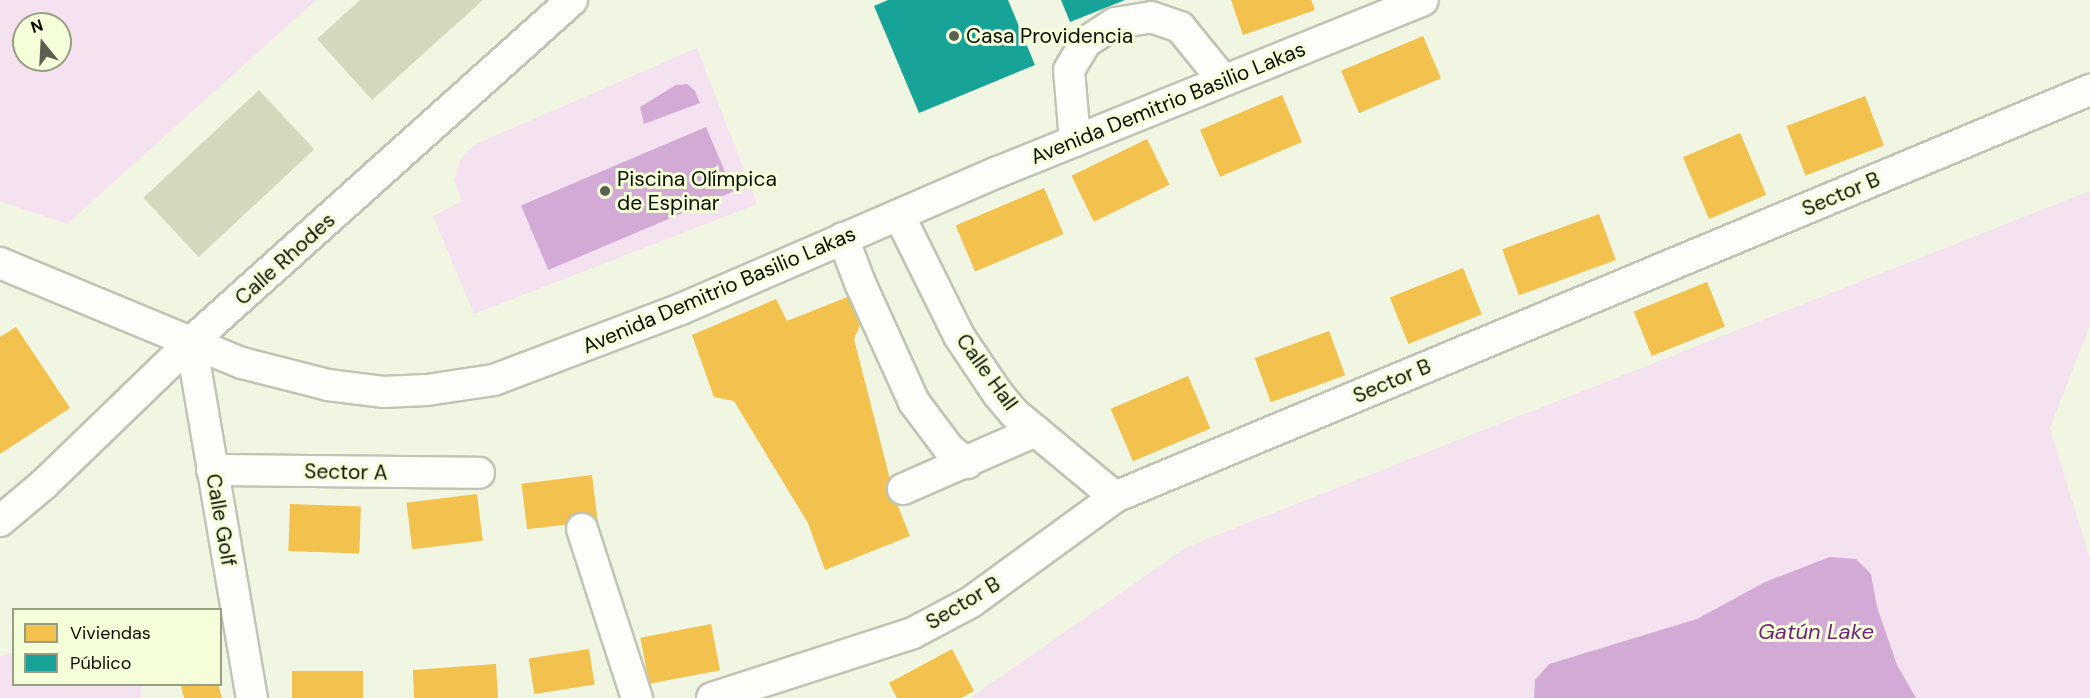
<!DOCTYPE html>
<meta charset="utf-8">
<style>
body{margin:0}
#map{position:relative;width:2090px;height:698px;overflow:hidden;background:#f0f6e1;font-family:"DM Sans",sans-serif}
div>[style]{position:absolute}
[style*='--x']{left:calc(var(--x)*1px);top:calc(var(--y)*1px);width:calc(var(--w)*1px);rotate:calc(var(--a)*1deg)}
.green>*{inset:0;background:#f4e2f0}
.water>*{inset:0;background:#d3a9d6;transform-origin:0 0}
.homes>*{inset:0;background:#f2c14e;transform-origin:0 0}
.public>*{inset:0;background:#17a398}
.building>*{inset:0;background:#d2d9bd;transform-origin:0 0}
.roads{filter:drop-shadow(2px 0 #c0c4b4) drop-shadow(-2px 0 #c0c4b4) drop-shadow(0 2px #c0c4b4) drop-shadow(0 -2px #c0c4b4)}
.minor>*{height:30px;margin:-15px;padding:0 15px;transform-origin:15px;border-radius:15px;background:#fdfefa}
.dots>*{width:16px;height:16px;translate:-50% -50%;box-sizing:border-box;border:3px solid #f4fed9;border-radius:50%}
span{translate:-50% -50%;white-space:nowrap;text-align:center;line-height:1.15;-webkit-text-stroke:6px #f4fed9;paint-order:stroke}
.poi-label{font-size:21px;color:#0b0e03}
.left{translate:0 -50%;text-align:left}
.street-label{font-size:21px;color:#0b0e03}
.water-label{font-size:22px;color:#70247d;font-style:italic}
.legend{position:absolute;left:12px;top:608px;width:210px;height:78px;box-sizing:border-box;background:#f4fed9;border:2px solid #979e83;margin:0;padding:8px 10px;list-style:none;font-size:18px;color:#0b0e03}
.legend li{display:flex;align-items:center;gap:12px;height:30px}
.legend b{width:30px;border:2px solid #979e83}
.north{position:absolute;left:12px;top:12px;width:60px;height:60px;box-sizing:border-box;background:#f4fed9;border:2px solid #979e83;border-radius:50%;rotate:342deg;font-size:16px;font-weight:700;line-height:24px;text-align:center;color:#0b0e03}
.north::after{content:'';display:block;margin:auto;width:21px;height:27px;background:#5b5f51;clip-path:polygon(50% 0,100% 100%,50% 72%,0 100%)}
</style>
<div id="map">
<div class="green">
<div style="clip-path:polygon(evenodd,0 0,316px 0,67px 224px,0 201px,0 0,24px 24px,60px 24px,60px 60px,24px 60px,24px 24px)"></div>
<div style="clip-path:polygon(697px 48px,757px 204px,474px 314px,433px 216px,462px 201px,454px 180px,461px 158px,474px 145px)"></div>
<div style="clip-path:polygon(2090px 191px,2090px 325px,2050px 428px,2090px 559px,2090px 698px,1916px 698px,1897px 665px,1877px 607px,1871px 574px,1765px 582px,1697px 619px,1549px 664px,1535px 680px,1534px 698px,970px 698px,1187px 547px)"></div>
<div style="clip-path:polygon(13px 652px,14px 684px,141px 685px,141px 698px,0 698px,0 656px)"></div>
</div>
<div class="water">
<div style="clip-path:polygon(687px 84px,695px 91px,700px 103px,644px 124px,640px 107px,676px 85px)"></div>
<div style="left:706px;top:127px;width:70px;height:201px;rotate:67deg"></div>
<div style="clip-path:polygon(1830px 557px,1856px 559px,1871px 574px,1877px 607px,1897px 665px,1916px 698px,1534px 698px,1535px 680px,1549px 664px,1697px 619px,1765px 582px)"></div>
</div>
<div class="homes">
<div style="clip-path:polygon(1231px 0,1311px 0,1315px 10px,1243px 35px)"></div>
<div style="left:1423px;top:36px;width:46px;height:89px;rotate:67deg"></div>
<div style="left:1282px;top:95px;width:51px;height:89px;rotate:67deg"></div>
<div style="left:1865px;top:96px;width:53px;height:84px;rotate:69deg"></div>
<div style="left:1740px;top:133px;width:67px;height:62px;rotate:67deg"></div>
<div style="left:1147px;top:139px;width:51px;height:84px;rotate:64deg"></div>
<div style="left:1044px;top:188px;width:50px;height:96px;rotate:67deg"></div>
<div style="left:1599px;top:214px;width:49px;height:103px;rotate:70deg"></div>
<div style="left:1463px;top:268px;width:50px;height:79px;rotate:68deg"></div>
<div style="left:1707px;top:282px;width:48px;height:79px;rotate:68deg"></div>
<div style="clip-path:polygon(855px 294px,865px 313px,854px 339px,895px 499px,910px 536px,825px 570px,808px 523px,734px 401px,714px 397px,692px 335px,776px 299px,787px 321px)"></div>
<div style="clip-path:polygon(16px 327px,70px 408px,0 454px,0 337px)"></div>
<div style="left:1329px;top:331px;width:47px;height:79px;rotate:70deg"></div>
<div style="left:1188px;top:376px;width:57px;height:84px;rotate:67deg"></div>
<div style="left:592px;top:475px;width:46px;height:71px;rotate:83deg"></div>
<div style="left:477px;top:494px;width:47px;height:71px;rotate:83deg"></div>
<div style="left:290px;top:504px;width:71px;height:47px;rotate:2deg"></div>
<div style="left:711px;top:624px;width:47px;height:72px;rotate:79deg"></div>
<div style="left:589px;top:649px;width:36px;height:61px;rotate:81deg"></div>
<div style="clip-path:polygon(952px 649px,974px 691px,961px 698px,897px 698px,889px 683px)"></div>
<div style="clip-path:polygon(496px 664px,498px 698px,414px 698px,413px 670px)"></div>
<div style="left:363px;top:671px;width:27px;height:71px;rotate:90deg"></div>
<div style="clip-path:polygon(186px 684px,218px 684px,222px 698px,184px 698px,181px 686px)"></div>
</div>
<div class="public">
<div style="clip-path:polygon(888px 0,1008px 0,1035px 65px,919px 113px,874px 6px)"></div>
<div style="clip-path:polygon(1061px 0,1125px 0,1070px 22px)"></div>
</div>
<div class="building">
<div style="clip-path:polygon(360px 0,483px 0,372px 100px,317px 39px)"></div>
<div style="left:259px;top:90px;width:81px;height:158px;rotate:47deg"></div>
</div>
<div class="roads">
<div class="minor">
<div style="--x:1075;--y:141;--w:71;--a:-94.8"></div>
<div style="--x:1069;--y:70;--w:33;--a:-59"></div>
<div style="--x:1086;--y:42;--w:35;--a:-33"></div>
<div style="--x:1115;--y:23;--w:36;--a:-9"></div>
<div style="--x:1151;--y:17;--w:31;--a:19"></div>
<div style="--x:1180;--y:27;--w:68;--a:50.9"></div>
<div style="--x:899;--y:215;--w:135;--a:63.6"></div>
<div style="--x:959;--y:336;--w:70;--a:56.1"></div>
<div style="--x:998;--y:394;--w:25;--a:50"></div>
<div style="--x:1014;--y:413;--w:131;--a:39.7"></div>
<div style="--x:843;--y:238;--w:48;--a:69.3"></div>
<div style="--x:860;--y:283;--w:131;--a:65.6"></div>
<div style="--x:914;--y:402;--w:59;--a:53.3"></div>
<div style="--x:949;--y:449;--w:23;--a:38"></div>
<div style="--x:0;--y:263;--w:262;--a:22.5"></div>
<div style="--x:242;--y:363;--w:89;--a:14.3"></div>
<div style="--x:328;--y:385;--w:55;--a:7.3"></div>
<div style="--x:383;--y:392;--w:44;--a:-2.6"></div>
<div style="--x:427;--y:390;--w:68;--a:-8.5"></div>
<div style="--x:494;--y:380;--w:200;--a:-20.8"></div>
<div style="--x:681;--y:309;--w:345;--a:-23.4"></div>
<div style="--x:998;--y:172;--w:458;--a:-22"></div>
<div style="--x:191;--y:342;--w:361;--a:80.3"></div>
<div style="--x:212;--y:470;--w:267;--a:0.6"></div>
<div style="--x:903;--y:489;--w:145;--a:-23.6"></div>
<div style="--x:0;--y:521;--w:56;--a:-39.9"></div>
<div style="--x:43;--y:485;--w:206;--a:-44"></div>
<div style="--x:191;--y:342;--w:512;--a:-41.91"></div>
<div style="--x:582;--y:529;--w:178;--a:72"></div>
<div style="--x:712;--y:698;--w:211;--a:-17.9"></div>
<div style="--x:913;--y:633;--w:66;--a:-28.1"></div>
<div style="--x:971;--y:602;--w:178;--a:-36.1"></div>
<div style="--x:1115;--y:497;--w:1057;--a:-22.66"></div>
</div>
</div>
<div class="dots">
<div style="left:954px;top:36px;background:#5b5f51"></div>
<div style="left:605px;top:191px;background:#5b5f51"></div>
</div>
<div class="poi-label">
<span class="left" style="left:966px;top:36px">Casa Providencia</span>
<span class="left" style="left:617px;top:191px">Piscina Olímpica<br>de Espinar</span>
</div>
<div class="street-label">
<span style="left:1168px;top:103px;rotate:-22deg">Avenida Demitrio Basilio Lakas</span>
<span style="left:1841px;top:194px;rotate:-23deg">Sector B</span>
<span style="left:285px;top:259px;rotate:-42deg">Calle Rhodes</span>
<span style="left:719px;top:290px;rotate:-23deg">Avenida Demitrio Basilio Lakas</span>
<span style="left:987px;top:372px;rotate:54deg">Calle Hall</span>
<span style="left:1392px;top:381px;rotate:-23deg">Sector B</span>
<span style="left:346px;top:472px;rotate:1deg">Sector A</span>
<span style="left:221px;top:520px;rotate:80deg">Calle Golf</span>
<span style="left:963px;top:603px;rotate:-31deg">Sector B</span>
</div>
<div class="water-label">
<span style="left:1816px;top:632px">Gatún Lake</span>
</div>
<ul class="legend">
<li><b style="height:16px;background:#f2c14e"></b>Viviendas</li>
<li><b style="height:16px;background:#17a398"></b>Público</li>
</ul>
<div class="north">N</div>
</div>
